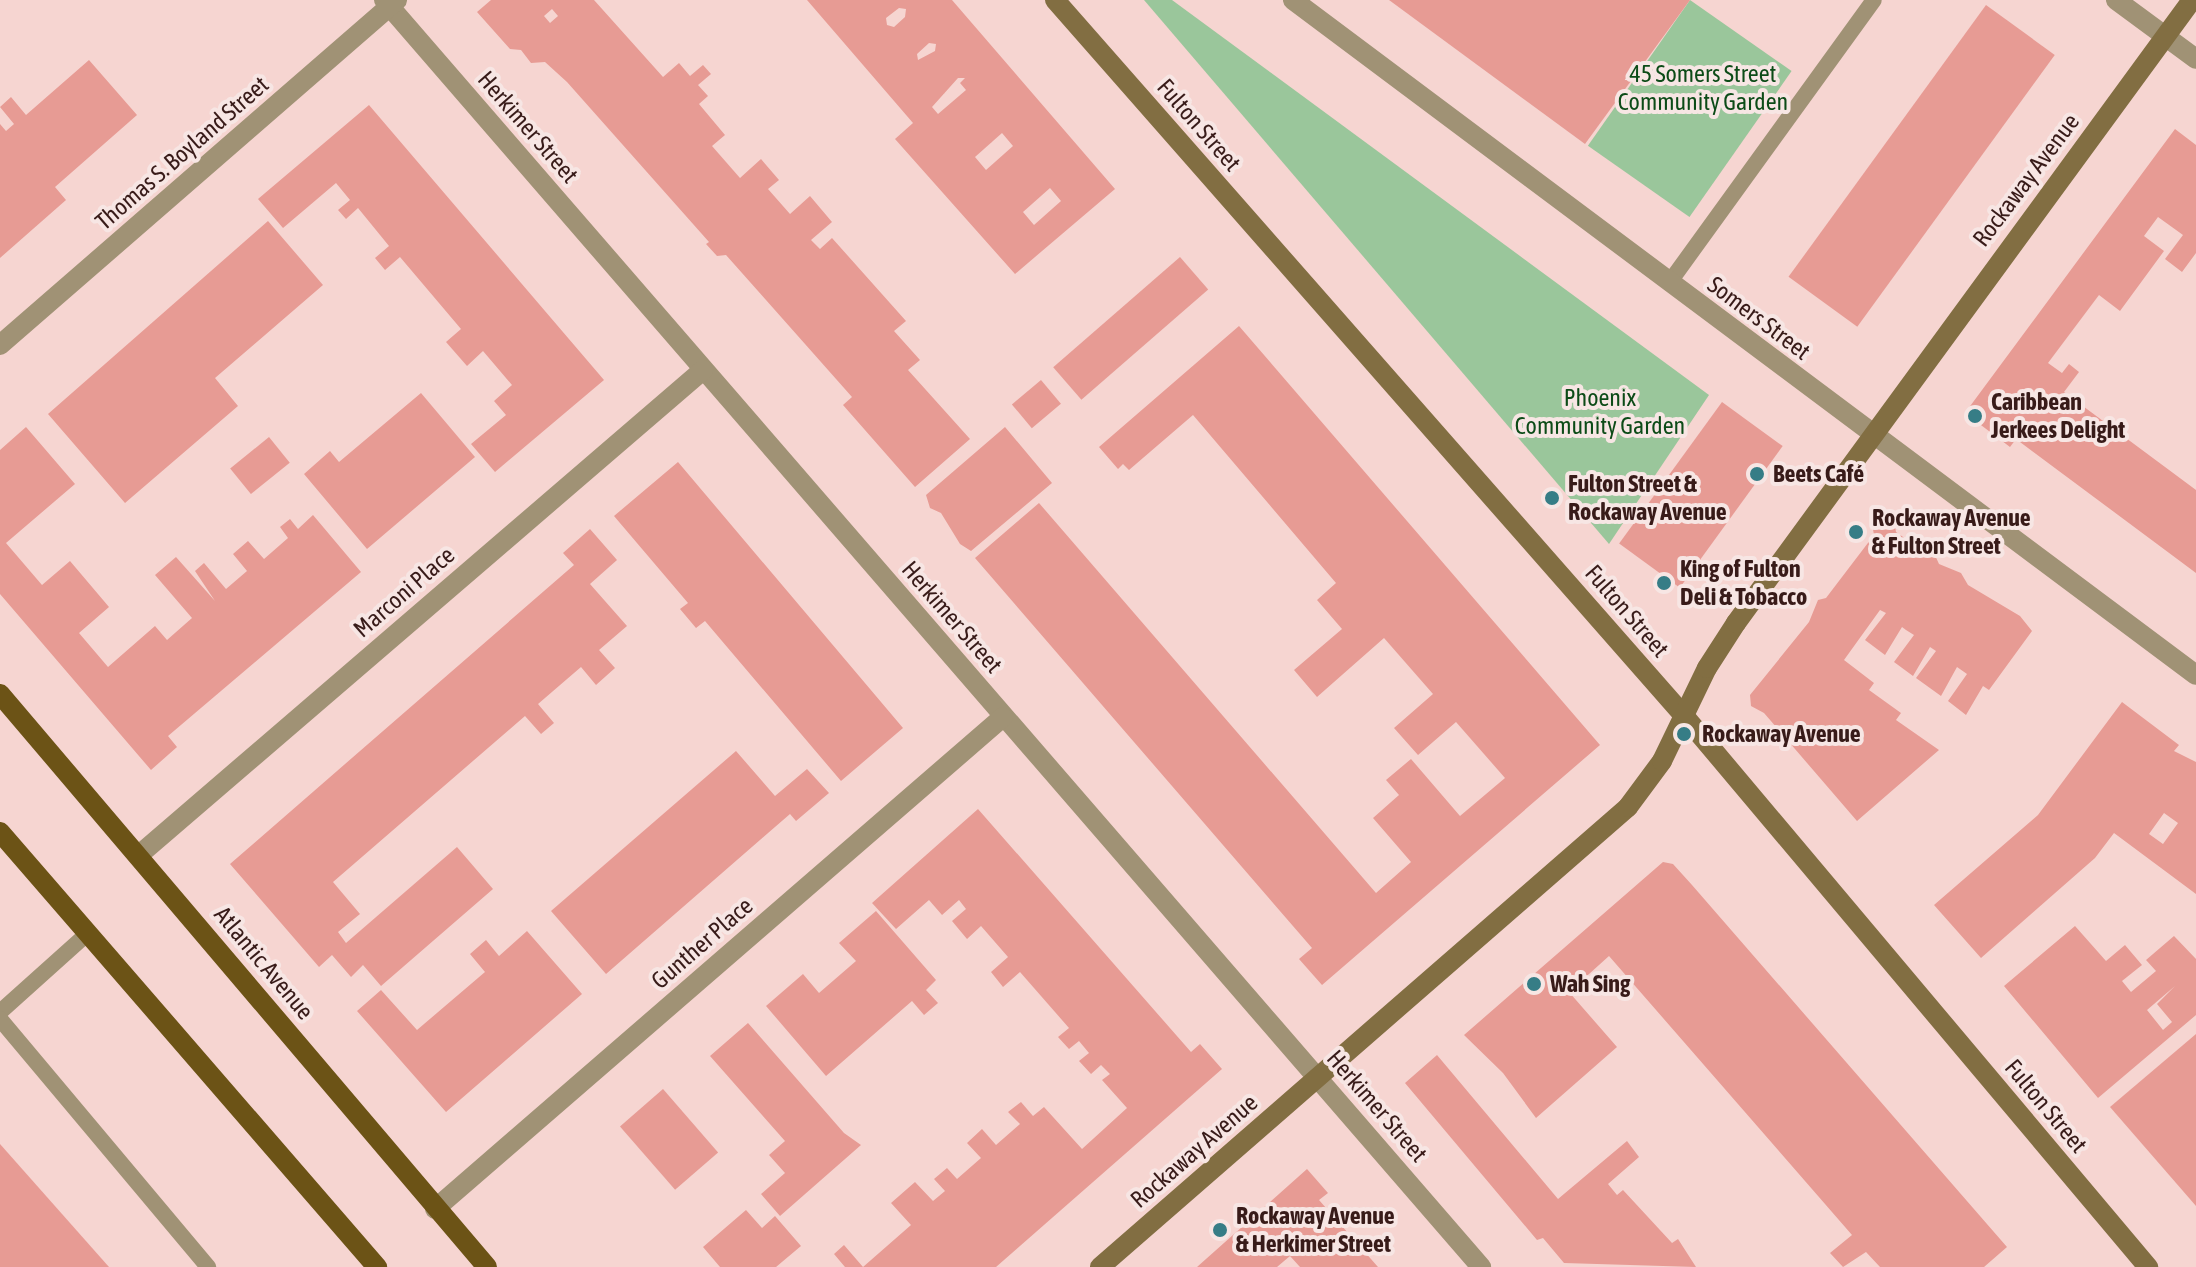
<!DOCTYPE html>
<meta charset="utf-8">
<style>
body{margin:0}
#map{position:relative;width:2196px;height:1267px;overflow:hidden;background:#f6d5d1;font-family:"Asap Condensed",sans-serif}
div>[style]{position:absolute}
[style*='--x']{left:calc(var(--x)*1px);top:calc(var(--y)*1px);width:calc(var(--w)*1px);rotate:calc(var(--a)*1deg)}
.green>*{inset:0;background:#9ac69b;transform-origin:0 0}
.building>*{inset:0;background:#e79b94;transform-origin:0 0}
.service>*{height:16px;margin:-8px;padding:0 8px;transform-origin:8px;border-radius:8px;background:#a09275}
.minor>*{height:20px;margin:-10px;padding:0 10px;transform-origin:10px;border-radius:10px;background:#a09275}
.secondary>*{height:20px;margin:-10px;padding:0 10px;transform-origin:10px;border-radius:10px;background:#826e42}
.primary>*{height:20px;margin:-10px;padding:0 10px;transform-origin:10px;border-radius:10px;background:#6c5316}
.dots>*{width:22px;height:22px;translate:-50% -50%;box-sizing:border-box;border:4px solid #f7e6e4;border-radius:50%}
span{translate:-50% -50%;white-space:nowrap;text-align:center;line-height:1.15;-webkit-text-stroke:8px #f7e6e4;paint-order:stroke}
.park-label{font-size:24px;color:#0c4b17}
.street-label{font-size:24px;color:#381b19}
.poi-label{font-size:24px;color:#381b19;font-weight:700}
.left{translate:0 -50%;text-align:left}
</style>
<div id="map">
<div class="green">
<div style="clip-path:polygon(1144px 0,1172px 0,1709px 395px,1609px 544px)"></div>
<div style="left:1690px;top:0;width:124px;height:178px;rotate:35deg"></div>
</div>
<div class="building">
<div style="clip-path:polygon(evenodd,491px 0,594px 0,663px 77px,679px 63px,690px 76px,703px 65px,711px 74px,698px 85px,708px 96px,699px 104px,725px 135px,712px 146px,740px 178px,761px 159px,779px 180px,768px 189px,790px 214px,810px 196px,832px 222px,811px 240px,820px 249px,832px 238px,906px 321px,894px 331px,920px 360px,908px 370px,970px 439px,915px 487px,843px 405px,852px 397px,726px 255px,717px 256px,706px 244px,709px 242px,567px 82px,545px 62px,531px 63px,521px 50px,510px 49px,477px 12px,491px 0,552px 9px,558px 16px,550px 23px,544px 16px,552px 9px)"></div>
<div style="clip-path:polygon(evenodd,807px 0,952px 0,1115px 189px,1015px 274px,895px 139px,913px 123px,807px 0,899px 8px,906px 9px,905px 17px,894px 27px,887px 25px,886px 18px,899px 8px,807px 0,929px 43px,936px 44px,935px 51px,918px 60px,917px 54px,929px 43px,807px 0,958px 78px,965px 78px,960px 83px,966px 90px,938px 114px,932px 107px,958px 78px,807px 0,1002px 133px,1013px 146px,986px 170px,975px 157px,1002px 133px,807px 0,1050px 188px,1061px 201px,1034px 225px,1023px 212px,1050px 188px)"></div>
<div style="clip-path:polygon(1389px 0,1690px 0,1585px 144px)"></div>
<div style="left:1986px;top:5px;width:85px;height:336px;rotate:36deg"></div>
<div style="clip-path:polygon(89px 60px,137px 115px,55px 187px,66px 200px,0 258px,0 124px,6px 131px,14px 124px,0 107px,11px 97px,26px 115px)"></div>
<div style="clip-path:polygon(369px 105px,604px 380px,495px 472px,471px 444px,506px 415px,494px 401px,512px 385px,483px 351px,467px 366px,446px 342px,461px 329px,400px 257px,385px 270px,375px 258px,389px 246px,358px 208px,346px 219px,338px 210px,350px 200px,336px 183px,283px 228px,258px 199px)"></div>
<div style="clip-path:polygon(2175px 129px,2196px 145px,2196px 253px,2182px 272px,2165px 259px,2183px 235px,2158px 217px,2144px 236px,2164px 251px,2120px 311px,2099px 295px,2048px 363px,2062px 373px,2069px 364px,2079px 372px,2064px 392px,2196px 490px,2196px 573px,2016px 439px,2010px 447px,1965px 413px)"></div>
<div style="clip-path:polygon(268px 221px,323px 285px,215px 378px,238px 406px,125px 503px,48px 414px)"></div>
<div style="left:1180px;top:257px;width:43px;height:168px;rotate:49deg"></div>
<div style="clip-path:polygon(1239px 326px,1600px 745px,1322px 985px,1299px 959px,1312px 948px,975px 558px,1039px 503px,1376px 893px,1411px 862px,1373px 818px,1399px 795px,1386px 780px,1411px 759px,1460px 816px,1505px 778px,1456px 722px,1418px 755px,1394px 728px,1433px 694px,1384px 638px,1317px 697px,1294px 670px,1342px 629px,1317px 600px,1336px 583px,1193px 415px,1129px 470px,1123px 464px,1118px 469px,1099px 447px)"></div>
<div style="left:1041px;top:380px;width:31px;height:38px;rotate:50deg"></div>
<div style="clip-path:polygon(421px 393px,475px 457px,367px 549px,304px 474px,330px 451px,339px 462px)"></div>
<div style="left:1722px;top:402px;width:75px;height:175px;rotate:36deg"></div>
<div style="clip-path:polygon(26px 427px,75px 484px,6px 543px,42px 585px,70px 561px,109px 607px,79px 633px,108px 667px,155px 626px,167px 640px,192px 618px,155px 575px,176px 557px,215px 601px,195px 571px,204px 563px,226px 589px,247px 571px,233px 554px,248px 541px,264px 559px,288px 538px,280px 527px,290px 519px,298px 529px,313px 515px,361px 572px,168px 736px,177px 747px,151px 770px,0 594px,0 450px)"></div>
<div style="clip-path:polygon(1005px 427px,1052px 483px,971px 551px,960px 544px,941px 513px,930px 508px,926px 495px)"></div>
<div style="left:269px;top:437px;width:33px;height:50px;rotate:51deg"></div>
<div style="clip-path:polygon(678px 462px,903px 728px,841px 781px,705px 621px,696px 628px,680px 609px,688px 603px,614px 516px)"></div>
<div style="clip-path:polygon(1894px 520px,1896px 532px,1927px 554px,1934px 553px,1939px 564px,1961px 573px,1968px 585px,2020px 616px,2032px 631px,1989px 690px,1983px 686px,1966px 715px,1948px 701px,1967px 674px,1957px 667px,1941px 696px,1916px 678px,1936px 651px,1930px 647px,1913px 676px,1894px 662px,1914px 635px,1906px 630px,1902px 627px,1885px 655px,1865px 640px,1886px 613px,1880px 610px,1844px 660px,1874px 683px,1869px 690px,1901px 713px,1896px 720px,1939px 750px,1857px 821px,1764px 713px,1751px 706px,1750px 695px,1809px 622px,1818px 600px,1826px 598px,1874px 535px,1872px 524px)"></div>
<div style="clip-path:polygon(590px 529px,617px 560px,590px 584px,627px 626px,599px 650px,615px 668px,596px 685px,581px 667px,538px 704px,554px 723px,541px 734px,525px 716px,333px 882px,360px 914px,338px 932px,346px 943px,457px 847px,493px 889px,381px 986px,363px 965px,351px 977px,332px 955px,319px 967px,230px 864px,574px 565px,563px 553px)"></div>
<div style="clip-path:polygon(evenodd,2122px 702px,2179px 745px,2174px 751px,2196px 762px,2196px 894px,2114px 833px,2095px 858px,1981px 958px,1934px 905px,2038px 815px,2122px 702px,2164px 813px,2178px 823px,2163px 844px,2149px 834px,2164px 813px)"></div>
<div style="clip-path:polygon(736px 751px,775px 796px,807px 769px,829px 793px,796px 821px,790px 814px,606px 974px,551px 911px)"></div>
<div style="clip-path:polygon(978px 809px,1191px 1052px,1200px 1044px,1222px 1069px,996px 1267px,845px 1267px,834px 1254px,844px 1245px,863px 1267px,911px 1225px,891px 1203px,915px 1182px,933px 1201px,945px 1191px,934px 1179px,947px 1168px,957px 1179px,981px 1158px,967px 1143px,982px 1129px,996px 1145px,1020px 1124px,1008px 1112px,1021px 1102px,1033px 1116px,1044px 1107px,1082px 1149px,1127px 1108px,1102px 1080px,1110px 1074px,1101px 1065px,1091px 1074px,1079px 1061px,1089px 1053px,1079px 1041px,1069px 1049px,1058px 1037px,1069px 1028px,1020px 972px,1003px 987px,991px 972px,1008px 957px,981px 926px,967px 939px,952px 921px,966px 909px,959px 900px,942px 915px,929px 900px,896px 929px,872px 903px)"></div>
<div style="clip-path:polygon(1663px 862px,1673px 864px,1692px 885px,2007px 1247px,1984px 1267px,1880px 1267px,1866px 1252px,1843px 1267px,1830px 1253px,1852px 1235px,1609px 956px,1569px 992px,1617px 1047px,1536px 1118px,1503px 1073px,1464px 1035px)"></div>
<div style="clip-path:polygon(876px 911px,936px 980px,926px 990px,938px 1003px,924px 1015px,912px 1001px,826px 1076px,766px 1006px,803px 974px,819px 993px,856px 961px,839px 943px)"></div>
<div style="clip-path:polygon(evenodd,2075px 926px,2106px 961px,2125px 945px,2142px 965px,2122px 981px,2131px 992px,2156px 971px,2146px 960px,2174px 936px,2196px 959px,2196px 1015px,2098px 1098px,2004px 986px,2075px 926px,2175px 986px,2157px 1004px,2172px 1022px,2163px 1030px,2147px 1010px,2175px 986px)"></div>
<div style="clip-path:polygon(527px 931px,582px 994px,446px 1112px,357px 1011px,381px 990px,417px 1030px,485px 972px,470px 954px,486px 940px,499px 956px)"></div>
<div style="clip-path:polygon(748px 1023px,844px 1133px,861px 1145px,780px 1216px,761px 1194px,785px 1173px,769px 1155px,785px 1141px,710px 1056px)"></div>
<div style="clip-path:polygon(2196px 1034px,2196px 1206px,2110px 1107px)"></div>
<div style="clip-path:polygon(1437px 1055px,1558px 1199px,1627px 1141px,1639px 1157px,1608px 1184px,1617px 1195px,1623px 1190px,1672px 1243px,1678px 1239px,1696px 1267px,1564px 1263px,1543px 1238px,1537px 1240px,1405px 1083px)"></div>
<div style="left:663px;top:1089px;width:84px;height:57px;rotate:49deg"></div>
<div style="clip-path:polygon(0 1144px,109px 1267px,0 1267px)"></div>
<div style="clip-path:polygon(1307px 1169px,1328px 1193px,1319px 1200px,1378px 1267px,1300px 1267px,1290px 1256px,1277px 1267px,1197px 1267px)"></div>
<div style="clip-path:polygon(746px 1210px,762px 1228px,775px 1216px,801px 1246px,776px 1267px,720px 1267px,703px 1247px)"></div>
</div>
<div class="service">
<div style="--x:1669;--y:283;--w:349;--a:-54.1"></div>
<div style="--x:0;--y:1012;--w:117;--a:-41.9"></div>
<div style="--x:0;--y:1019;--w:324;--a:50"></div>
</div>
<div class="minor">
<div style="--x:384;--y:0;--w:1676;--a:49.11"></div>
<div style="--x:1293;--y:0;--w:1127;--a:36.78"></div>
<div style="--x:2116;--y:0;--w:99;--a:36.4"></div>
<div style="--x:0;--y:345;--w:526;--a:-40.99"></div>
<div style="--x:139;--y:855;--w:744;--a:-40.69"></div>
<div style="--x:435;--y:1209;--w:751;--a:-40.9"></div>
</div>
<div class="secondary">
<div style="--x:1055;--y:0;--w:956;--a:48.69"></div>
<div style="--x:1686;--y:718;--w:718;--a:49.92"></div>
<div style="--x:1100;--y:1267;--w:700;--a:-41.06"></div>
<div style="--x:1628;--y:807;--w:57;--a:-53.5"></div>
<div style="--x:1662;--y:761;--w:103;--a:-64.2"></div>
<div style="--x:1707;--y:668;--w:54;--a:-57.2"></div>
<div style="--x:1736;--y:623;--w:772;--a:-53.8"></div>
</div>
<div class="primary">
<div style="--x:0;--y:694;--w:752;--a:49.64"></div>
<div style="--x:0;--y:832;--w:576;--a:49.09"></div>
</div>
<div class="dots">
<div style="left:1975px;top:416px;background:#367d86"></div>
<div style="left:1757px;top:474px;background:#367d86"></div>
<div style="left:1552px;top:498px;background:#367d86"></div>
<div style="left:1856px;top:532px;background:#367d86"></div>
<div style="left:1664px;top:583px;background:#367d86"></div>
<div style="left:1684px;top:734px;background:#367d86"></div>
<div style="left:1534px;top:984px;background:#367d86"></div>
<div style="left:1220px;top:1230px;background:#367d86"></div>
</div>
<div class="park-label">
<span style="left:1703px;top:88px">45 Somers Street<br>Community Garden</span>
<span style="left:1600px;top:412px">Phoenix<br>Community Garden</span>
</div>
<div class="street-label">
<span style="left:1199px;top:125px;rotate:49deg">Fulton Street</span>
<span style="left:528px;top:127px;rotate:49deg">Herkimer Street</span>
<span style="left:182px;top:153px;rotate:-41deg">Thomas S. Boyland Street</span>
<span style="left:2026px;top:180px;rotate:-53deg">Rockaway Avenue</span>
<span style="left:1759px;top:318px;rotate:37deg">Somers Street</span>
<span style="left:404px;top:592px;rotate:-41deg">Marconi Place</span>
<span style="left:1627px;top:611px;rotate:49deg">Fulton Street</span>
<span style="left:952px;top:617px;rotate:49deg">Herkimer Street</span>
<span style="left:702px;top:943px;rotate:-41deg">Gunther Place</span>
<span style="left:264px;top:963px;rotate:50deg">Atlantic Avenue</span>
<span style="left:1377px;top:1106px;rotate:49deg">Herkimer Street</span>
<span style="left:2046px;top:1106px;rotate:50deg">Fulton Street</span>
<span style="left:1194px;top:1151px;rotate:-41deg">Rockaway Avenue</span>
</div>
<div class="poi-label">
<span class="left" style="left:1991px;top:416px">Caribbean<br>Jerkees Delight</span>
<span class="left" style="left:1773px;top:474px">Beets Café</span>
<span class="left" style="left:1568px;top:498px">Fulton Street &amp;<br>Rockaway Avenue</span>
<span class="left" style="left:1872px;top:532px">Rockaway Avenue<br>&amp; Fulton Street</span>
<span class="left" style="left:1680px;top:583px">King of Fulton<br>Deli &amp; Tobacco</span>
<span class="left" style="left:1702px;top:734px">Rockaway Avenue</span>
<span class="left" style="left:1550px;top:984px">Wah Sing</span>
<span class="left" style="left:1236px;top:1230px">Rockaway Avenue<br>&amp; Herkimer Street</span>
</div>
</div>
